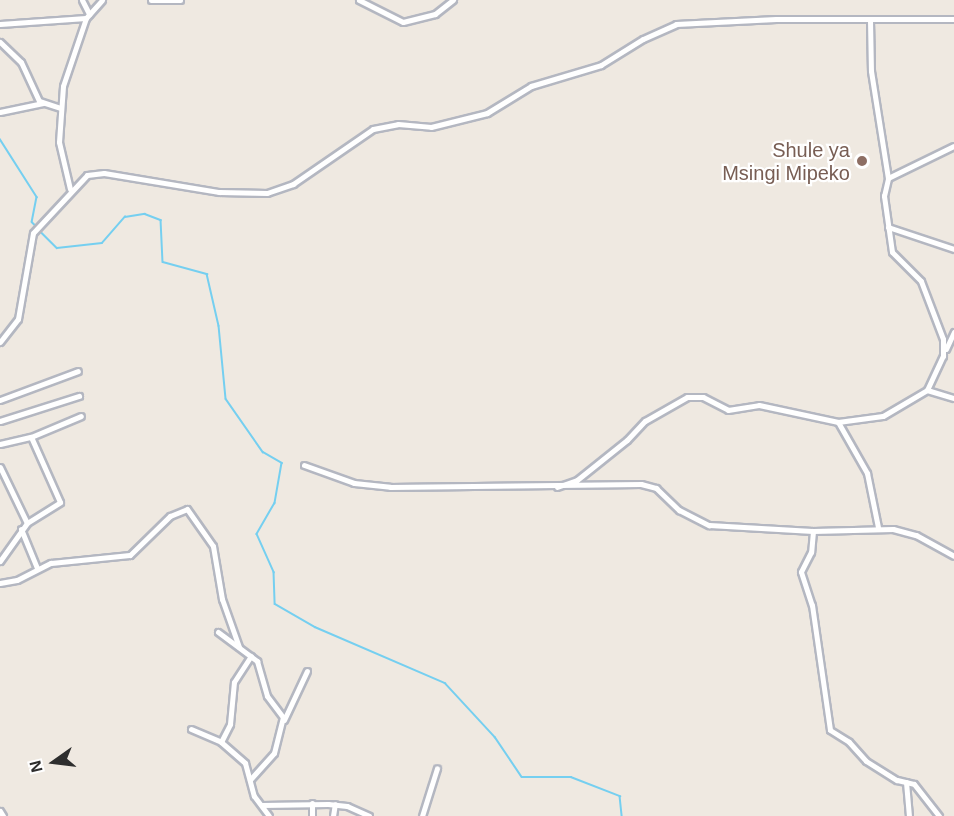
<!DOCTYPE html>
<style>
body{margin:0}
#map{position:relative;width:954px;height:816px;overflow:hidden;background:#efe9e1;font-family:Arial,sans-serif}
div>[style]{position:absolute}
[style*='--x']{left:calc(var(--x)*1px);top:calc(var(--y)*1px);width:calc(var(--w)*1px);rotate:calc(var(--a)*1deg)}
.stream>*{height:1.5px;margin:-0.75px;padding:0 0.75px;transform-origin:0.75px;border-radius:0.75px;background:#75cff0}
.roads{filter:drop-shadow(2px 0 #b4b7c1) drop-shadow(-2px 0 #b4b7c1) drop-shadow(0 2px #b4b7c1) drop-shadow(0 -2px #b4b7c1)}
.minor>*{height:5px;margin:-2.5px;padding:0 2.5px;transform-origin:2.5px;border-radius:2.5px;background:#fff}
.dots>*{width:16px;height:16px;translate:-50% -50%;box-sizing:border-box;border:3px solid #fff;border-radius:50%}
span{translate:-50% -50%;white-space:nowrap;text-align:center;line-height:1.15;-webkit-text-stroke:4.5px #fff;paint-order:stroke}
.education-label{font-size:20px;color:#785e54}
.right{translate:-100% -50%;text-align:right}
.north{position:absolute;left:24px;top:732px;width:60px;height:60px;-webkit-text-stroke:4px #fff;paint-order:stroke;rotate:256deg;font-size:16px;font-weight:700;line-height:24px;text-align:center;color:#2e2e2e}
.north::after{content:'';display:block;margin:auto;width:21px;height:27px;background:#2e2e2e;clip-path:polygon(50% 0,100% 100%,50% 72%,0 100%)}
</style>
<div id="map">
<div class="stream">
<div style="--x:0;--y:139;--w:69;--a:57.5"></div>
<div style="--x:37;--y:197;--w:25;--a:101"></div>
<div style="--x:32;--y:222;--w:7;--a:45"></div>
<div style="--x:40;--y:231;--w:24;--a:45"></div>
<div style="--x:57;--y:248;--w:45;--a:-6.3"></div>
<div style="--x:102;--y:243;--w:35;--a:-49"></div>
<div style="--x:125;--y:217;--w:20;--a:-9"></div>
<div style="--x:145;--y:214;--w:17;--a:21"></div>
<div style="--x:161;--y:220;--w:42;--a:87.3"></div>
<div style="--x:163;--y:262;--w:46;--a:15.3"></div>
<div style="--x:207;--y:274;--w:53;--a:77"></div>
<div style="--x:219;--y:326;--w:73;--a:84.5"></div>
<div style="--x:226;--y:399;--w:65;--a:55.1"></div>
<div style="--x:263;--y:452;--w:22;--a:30"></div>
<div style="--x:282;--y:463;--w:41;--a:99.9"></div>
<div style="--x:275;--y:503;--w:36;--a:120"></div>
<div style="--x:257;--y:534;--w:42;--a:65.9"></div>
<div style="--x:274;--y:572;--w:32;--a:88"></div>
<div style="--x:275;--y:604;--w:46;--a:29.9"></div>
<div style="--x:315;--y:627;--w:142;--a:23.3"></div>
<div style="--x:445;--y:683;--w:74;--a:47.2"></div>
<div style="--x:495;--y:737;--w:48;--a:56"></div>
<div style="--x:522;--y:777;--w:49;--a:0"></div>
<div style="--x:571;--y:777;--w:53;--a:21.2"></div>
<div style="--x:620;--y:796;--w:20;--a:84"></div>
</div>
<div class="roads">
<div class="minor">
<div style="--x:82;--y:0;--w:16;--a:63"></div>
<div style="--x:151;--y:0;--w:29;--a:0"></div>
<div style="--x:359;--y:0;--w:49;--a:26.6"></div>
<div style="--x:403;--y:22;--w:33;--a:-14"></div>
<div style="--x:435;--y:14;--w:23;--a:-38"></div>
<div style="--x:870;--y:20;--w:51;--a:88.9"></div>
<div style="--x:871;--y:71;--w:108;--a:81"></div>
<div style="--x:0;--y:24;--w:86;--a:-4"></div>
<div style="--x:0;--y:42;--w:29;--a:44"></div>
<div style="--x:21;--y:62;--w:43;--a:65.2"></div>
<div style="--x:39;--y:101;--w:23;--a:18"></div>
<div style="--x:0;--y:112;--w:44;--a:-11.8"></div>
<div style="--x:70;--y:189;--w:48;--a:-103.2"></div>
<div style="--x:59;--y:142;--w:56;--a:-85.9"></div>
<div style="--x:63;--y:86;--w:72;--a:-71.3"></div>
<div style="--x:86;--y:18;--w:24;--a:-48"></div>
<div style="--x:888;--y:227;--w:70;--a:18.4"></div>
<div style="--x:0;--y:342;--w:29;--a:-52"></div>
<div style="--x:18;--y:319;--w:87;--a:-80.1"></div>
<div style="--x:33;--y:233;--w:79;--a:-47"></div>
<div style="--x:87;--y:175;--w:17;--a:-7"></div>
<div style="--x:104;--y:173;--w:117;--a:9.4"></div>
<div style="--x:219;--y:192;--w:48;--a:1.2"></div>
<div style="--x:267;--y:193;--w:28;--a:-19"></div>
<div style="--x:293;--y:184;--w:97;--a:-34.5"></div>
<div style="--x:373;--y:129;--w:25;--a:-11"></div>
<div style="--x:398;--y:124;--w:33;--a:5"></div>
<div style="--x:431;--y:127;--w:58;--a:-14"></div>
<div style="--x:487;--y:113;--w:52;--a:-31.5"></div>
<div style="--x:531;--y:86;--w:73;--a:-16.7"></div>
<div style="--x:601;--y:65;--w:49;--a:-31.8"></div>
<div style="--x:643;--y:39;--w:36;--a:-24"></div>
<div style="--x:676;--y:24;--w:100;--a:-2.9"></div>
<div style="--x:776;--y:19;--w:178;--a:0"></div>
<div style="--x:946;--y:349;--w:19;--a:-65"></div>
<div style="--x:927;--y:390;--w:28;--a:17"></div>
<div style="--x:0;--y:400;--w:83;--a:-20.4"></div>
<div style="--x:0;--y:421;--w:83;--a:-17.6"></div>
<div style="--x:838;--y:422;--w:59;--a:60.4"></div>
<div style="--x:867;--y:473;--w:55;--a:78.5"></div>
<div style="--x:0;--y:444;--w:32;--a:-13"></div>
<div style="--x:31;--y:437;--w:54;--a:-22.8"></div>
<div style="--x:304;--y:465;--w:53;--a:19.8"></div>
<div style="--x:354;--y:483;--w:36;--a:6"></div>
<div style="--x:390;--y:487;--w:251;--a:-0.7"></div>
<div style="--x:641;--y:484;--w:16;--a:15"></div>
<div style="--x:656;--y:488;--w:32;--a:44"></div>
<div style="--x:679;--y:510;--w:34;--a:27"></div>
<div style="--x:709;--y:525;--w:104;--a:3.3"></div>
<div style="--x:813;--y:531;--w:80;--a:-1.4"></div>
<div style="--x:893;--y:529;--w:24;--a:15"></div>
<div style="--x:916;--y:535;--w:43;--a:28.9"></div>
<div style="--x:0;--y:467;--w:62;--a:64.3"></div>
<div style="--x:557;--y:487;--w:21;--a:-19"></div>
<div style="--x:577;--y:480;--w:64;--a:-38.7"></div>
<div style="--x:627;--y:440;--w:26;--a:-47"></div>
<div style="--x:645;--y:421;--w:48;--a:-29.7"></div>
<div style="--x:687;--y:397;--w:16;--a:0"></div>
<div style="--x:703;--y:397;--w:28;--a:27"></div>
<div style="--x:728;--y:410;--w:31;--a:-9"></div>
<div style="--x:759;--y:405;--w:81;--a:12.1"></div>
<div style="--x:838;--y:422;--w:45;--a:-7.6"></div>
<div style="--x:883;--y:416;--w:51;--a:-30.6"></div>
<div style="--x:927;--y:390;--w:38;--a:-65"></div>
<div style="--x:943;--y:356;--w:17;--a:-90"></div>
<div style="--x:943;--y:339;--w:62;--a:-110.8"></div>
<div style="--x:921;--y:281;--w:41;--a:-135"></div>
<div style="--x:892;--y:252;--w:57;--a:-98.1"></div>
<div style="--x:884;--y:196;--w:18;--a:-77"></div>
<div style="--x:888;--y:178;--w:73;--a:-25.9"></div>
<div style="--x:21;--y:529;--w:42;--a:67.7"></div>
<div style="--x:813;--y:531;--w:21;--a:95"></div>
<div style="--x:811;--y:552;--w:22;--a:117"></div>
<div style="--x:801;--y:572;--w:35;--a:72"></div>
<div style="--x:812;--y:605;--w:126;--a:81.8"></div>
<div style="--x:830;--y:730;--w:22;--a:32"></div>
<div style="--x:849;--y:742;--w:25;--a:48"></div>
<div style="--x:866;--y:761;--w:36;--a:32"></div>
<div style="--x:897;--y:780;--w:17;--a:13"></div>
<div style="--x:914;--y:784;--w:41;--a:52"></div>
<div style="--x:0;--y:561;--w:47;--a:-54.6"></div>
<div style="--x:27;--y:523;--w:39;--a:-32"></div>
<div style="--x:60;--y:502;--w:71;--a:-114"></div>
<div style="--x:0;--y:583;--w:17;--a:-10"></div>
<div style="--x:17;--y:580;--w:38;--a:-27"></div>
<div style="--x:51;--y:563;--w:79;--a:-5.8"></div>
<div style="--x:130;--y:555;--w:56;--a:-44.3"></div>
<div style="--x:170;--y:516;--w:18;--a:-22"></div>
<div style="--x:187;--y:509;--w:45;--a:54.9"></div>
<div style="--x:213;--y:546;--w:54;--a:80.4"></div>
<div style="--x:222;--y:599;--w:51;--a:70.5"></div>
<div style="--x:218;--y:632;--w:49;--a:36.6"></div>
<div style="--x:257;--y:661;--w:36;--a:74"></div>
<div style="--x:267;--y:696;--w:26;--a:53"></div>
<div style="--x:283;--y:717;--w:37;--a:104"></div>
<div style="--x:274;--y:753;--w:36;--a:132"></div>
<div style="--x:284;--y:720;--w:54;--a:-64.9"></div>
<div style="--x:191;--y:729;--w:33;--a:23"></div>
<div style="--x:221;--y:742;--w:32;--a:41"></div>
<div style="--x:245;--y:763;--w:34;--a:75"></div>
<div style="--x:254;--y:796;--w:25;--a:53"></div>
<div style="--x:221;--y:742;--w:20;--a:-63"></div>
<div style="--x:230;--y:724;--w:42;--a:-84.6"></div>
<div style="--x:234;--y:682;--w:31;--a:-57"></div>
<div style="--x:906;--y:782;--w:34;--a:85"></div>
<div style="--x:262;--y:805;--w:66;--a:-0.9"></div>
<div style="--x:328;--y:804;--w:19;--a:6"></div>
<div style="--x:347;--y:806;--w:24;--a:24"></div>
<div style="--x:0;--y:811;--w:6;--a:59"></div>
<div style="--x:312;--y:816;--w:13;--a:-90"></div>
<div style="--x:333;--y:816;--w:12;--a:-81"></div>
<div style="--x:422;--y:816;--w:50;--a:-72.6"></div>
</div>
</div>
<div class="dots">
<div style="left:862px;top:161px;background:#8d6e63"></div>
</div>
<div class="education-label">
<span class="right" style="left:850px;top:162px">Shule ya<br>Msingi Mipeko</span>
</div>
<div class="north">N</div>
</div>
